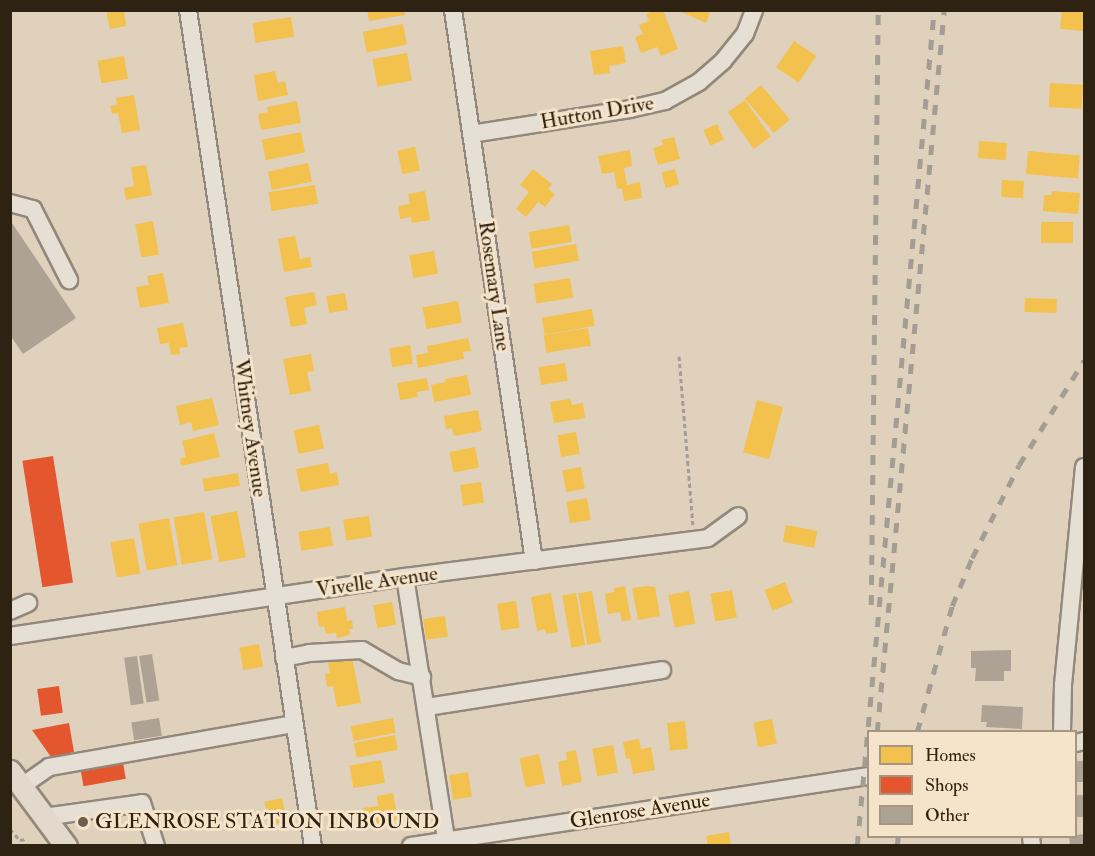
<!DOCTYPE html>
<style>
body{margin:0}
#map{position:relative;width:1095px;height:856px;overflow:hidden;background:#e0d1bc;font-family:"IM FELL Double Pica",serif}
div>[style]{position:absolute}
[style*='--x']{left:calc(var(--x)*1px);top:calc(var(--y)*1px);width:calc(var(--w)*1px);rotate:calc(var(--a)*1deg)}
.homes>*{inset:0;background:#f2c14e;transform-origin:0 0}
.shops>*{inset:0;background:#e4572e;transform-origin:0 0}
.building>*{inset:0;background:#ada293;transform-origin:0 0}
.path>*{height:3px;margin-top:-1.5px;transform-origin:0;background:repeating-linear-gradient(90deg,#a49d93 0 4.5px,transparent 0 7.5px)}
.roads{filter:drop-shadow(2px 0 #92887b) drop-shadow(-2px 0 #92887b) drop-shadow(0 2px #92887b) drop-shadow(0 -2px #92887b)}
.minor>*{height:16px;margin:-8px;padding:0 8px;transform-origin:8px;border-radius:8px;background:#e6dfd4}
.major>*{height:21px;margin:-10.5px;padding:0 10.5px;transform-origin:10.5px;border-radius:10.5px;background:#e2d9cc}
.rail>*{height:4.5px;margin-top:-2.25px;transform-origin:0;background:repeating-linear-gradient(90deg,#a49d93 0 10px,transparent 0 20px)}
.dots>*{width:16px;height:16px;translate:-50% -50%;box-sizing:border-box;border:3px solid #f5e3ca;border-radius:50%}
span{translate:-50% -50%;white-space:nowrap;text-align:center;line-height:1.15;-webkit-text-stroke:6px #f5e3ca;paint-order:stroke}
.street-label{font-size:21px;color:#2e2212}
.poi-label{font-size:21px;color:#2e2212}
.left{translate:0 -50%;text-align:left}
.frame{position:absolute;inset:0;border:12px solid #2e2212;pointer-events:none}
.legend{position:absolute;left:867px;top:730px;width:210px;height:108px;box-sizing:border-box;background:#f5e3ca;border:2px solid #a59680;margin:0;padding:8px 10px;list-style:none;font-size:18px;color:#2e2212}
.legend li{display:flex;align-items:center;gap:12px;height:30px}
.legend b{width:30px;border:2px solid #a59680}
</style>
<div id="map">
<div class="homes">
<div style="clip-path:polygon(106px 10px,124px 10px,126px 26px,110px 29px)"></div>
<div style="clip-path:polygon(367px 10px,404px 10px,405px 15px,369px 21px)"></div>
<div style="clip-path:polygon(655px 10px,663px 10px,678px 49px,661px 56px,657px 47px,641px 53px,635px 37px,643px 34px,639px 25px,649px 21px,646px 14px)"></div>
<div style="clip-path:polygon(677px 10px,711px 10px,706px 23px)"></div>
<div style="clip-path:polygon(1062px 10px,1084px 10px,1084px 31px,1060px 29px)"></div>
<div style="left:291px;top:17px;width:20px;height:39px;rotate:81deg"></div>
<div style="left:403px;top:24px;width:21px;height:41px;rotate:79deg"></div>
<div style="left:794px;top:41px;width:27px;height:32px;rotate:34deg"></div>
<div style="clip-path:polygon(623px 46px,626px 63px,609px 66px,610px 73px,594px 75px,590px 51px)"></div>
<div style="left:407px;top:53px;width:28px;height:35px;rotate:80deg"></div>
<div style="left:124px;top:56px;width:23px;height:27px;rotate:80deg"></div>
<div style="clip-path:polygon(275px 71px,278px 83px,285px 81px,288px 95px,258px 101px,254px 75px)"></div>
<div style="left:1050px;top:83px;width:33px;height:24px;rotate:3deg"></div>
<div style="left:761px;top:85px;width:45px;height:21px;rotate:50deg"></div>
<div style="clip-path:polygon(134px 95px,140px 130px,122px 133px,118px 113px,112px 114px,110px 106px,117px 105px,116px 98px)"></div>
<div style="left:745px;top:100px;width:45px;height:21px;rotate:55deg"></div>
<div style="clip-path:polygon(297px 101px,301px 123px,261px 130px,258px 114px,268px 112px,267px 107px)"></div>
<div style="left:717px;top:124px;width:17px;height:15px;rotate:66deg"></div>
<div style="left:301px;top:132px;width:21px;height:40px;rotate:79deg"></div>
<div style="clip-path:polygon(674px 137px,680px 159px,658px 165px,653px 148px,663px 145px,661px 140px)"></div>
<div style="left:979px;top:141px;width:28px;height:17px;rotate:4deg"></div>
<div style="left:415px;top:147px;width:24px;height:18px;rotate:78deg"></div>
<div style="clip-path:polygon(630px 150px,632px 166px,624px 168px,627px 185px,640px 182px,642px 198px,624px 201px,622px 188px,617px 189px,614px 172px,602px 174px,598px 156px)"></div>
<div style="left:1028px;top:151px;width:52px;height:23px;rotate:5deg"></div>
<div style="left:308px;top:163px;width:19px;height:41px;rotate:78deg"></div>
<div style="clip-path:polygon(146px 165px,152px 195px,126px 200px,124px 188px,134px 186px,131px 167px)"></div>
<div style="clip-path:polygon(533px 169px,552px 184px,548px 189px,555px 194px,545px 207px,538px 202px,526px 217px,516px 209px,529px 192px,520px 185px)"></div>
<div style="left:675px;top:169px;width:16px;height:14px;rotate:75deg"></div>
<div style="left:1002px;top:180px;width:22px;height:17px;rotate:3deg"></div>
<div style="left:315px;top:185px;width:19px;height:47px;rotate:81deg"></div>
<div style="clip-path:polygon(425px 191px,430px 220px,412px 223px,411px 217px,400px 219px,398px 206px,410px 204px,408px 194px)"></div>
<div style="clip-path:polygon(1052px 191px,1080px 193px,1078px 214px,1043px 211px,1044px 195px,1051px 195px)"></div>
<div style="left:153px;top:221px;width:34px;height:18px;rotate:80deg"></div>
<div style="left:1041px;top:222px;width:32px;height:21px"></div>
<div style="left:569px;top:225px;width:17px;height:41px;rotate:80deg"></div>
<div style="clip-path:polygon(295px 236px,300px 259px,310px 257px,312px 267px,284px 272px,278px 239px)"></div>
<div style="left:576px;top:244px;width:17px;height:45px;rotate:80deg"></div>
<div style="left:434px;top:251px;width:23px;height:25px;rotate:80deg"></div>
<div style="clip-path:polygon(163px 273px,169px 303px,140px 308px,136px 287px,149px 285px,147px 276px)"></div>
<div style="left:570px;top:278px;width:20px;height:37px;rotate:81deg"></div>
<div style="clip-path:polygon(314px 292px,317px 305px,304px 308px,307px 324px,291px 327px,285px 297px)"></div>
<div style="left:345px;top:293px;width:17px;height:19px;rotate:80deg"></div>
<div style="left:1025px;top:298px;width:32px;height:14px;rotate:2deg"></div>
<div style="left:458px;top:301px;width:22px;height:36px;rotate:80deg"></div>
<div style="left:592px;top:309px;width:17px;height:51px;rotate:80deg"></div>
<div style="clip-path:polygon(183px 323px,188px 347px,179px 348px,180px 354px,171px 355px,169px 343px,160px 344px,157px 328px)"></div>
<div style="left:588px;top:328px;width:18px;height:45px;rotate:81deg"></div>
<div style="clip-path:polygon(468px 338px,471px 351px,463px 352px,464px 359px,418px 368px,416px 355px,428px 353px,427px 346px)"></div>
<div style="left:410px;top:345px;width:19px;height:21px;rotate:81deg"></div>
<div style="clip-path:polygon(311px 354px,314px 371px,307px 372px,311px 391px,290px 395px,283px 359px)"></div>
<div style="left:565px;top:363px;width:18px;height:27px;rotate:81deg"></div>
<div style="clip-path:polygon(467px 375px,471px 395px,434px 402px,431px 385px,446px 382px,445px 379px)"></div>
<div style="clip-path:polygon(427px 378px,429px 390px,417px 392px,418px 397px,400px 400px,397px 383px)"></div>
<div style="clip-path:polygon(212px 398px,219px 425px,193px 431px,191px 422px,180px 425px,176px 406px)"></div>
<div style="clip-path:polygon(570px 399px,572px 405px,583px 403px,585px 418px,554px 423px,550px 402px)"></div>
<div style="left:757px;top:400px;width:27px;height:54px;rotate:15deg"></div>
<div style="clip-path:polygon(478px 410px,482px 431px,454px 436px,452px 428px,446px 429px,444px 416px)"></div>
<div style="left:319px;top:425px;width:24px;height:26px;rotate:78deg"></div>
<div style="left:576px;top:432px;width:22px;height:19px;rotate:80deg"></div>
<div style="clip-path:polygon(214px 433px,220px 457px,181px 466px,180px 459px,186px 457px,182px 441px)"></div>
<div style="left:475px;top:447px;width:21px;height:26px;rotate:79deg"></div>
<div style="clip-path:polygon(328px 463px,330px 474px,337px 472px,339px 485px,301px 492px,296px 469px)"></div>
<div style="left:581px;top:467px;width:22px;height:19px;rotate:80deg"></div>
<div style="left:238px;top:473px;width:13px;height:36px;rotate:81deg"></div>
<div style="left:481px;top:482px;width:21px;height:21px;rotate:82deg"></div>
<div style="left:587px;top:498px;width:22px;height:21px;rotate:80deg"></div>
<div style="left:237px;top:511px;width:47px;height:27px;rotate:79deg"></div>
<div style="left:204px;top:512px;width:48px;height:31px;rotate:80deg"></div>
<div style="left:369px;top:516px;width:21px;height:26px;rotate:82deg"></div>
<div style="left:169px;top:518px;width:48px;height:31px;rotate:80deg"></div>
<div style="left:786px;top:525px;width:32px;height:17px;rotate:11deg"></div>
<div style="left:330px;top:527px;width:19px;height:32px;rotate:81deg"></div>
<div style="left:134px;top:538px;width:36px;height:24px;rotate:80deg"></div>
<div style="left:785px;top:582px;width:22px;height:22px;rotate:69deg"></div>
<div style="clip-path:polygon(625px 586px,631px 620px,622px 621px,620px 612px,608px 614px,605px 594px,614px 592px,614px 588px)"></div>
<div style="clip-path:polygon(647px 586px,655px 587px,660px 616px,638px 620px,632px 588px)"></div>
<div style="left:732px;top:590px;width:28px;height:22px;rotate:80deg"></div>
<div style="left:592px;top:591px;width:52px;height:14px;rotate:80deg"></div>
<div style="left:689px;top:591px;width:33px;height:21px;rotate:79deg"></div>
<div style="clip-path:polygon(551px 593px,558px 632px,546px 634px,545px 629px,537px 631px,531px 597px)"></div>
<div style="left:576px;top:593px;width:53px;height:14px;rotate:80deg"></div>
<div style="left:516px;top:601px;width:27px;height:19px;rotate:82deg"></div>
<div style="left:392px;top:602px;width:23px;height:19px;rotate:80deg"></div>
<div style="clip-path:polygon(345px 607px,347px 621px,352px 620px,353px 629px,349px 629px,350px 635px,337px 638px,336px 633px,326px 634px,324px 626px,319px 627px,317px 612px)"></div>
<div style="left:445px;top:616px;width:21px;height:22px;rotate:82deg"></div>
<div style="left:259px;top:644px;width:23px;height:20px;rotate:80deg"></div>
<div style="clip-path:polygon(351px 652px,361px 703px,337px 707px,333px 686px,327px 687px,325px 674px,330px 673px,327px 657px)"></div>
<div style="left:393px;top:718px;width:15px;height:43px;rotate:79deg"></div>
<div style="left:772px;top:719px;width:25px;height:19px;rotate:79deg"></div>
<div style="left:685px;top:721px;width:28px;height:18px;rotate:84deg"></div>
<div style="left:395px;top:735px;width:15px;height:42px;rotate:79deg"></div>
<div style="clip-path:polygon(639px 739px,641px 749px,651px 747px,655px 770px,633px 774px,630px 758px,626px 759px,623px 742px)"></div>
<div style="left:613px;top:745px;width:28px;height:21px;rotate:80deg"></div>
<div style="clip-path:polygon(576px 750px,582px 782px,562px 786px,558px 762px,567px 760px,566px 752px)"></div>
<div style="left:539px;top:754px;width:30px;height:20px;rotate:78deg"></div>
<div style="left:381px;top:760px;width:23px;height:32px;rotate:80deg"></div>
<div style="left:468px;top:772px;width:25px;height:19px;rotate:81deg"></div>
<div style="clip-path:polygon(393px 793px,398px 821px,366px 826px,363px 808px,378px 806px,377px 796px)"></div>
<div style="left:282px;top:798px;width:24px;height:18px;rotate:78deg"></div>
<div style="clip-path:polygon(729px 832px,731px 846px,708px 846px,706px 836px)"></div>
</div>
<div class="shops">
<div style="left:53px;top:456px;width:128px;height:31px;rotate:81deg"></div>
<div style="left:59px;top:686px;width:27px;height:22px;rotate:82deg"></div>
<div style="clip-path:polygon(69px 723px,74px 752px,51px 757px,32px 730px)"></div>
<div style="left:122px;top:757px;width:22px;height:43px;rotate:80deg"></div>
</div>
<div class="building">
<div style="clip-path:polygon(10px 220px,76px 318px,23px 354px,10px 335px)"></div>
<div style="clip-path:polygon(1011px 650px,1011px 671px,1004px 671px,1004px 681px,975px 681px,976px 668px,971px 668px,971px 651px)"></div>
<div style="left:152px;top:654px;width:47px;height:13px;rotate:81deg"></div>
<div style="left:137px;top:656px;width:48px;height:13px;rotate:82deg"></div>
<div style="clip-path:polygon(982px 705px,1023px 707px,1022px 729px,986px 727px,987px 722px,981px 722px)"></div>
<div style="left:159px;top:718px;width:18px;height:28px;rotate:81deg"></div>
<div style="left:1084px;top:761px;width:21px;height:8px;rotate:90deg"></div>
<div style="left:1084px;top:795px;width:22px;height:8px;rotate:90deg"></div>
<div style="clip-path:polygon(1084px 834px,1084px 846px,1070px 846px,1069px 836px)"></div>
</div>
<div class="path">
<div style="--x:679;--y:356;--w:170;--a:85.3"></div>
<div style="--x:10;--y:829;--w:15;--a:48"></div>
<div style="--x:20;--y:840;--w:6;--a:-9"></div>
</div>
<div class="roads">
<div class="minor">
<div style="--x:188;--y:10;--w:845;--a:81.5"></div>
<div style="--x:453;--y:10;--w:557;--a:81.64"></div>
<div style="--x:471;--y:134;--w:161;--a:-8.9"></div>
<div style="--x:630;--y:109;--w:36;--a:-13"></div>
<div style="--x:665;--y:101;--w:39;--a:-29"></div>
<div style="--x:699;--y:82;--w:32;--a:-41"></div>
<div style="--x:723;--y:61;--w:35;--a:-51"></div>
<div style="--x:745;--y:34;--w:26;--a:-69"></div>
<div style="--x:10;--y:203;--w:24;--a:15"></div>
<div style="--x:33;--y:209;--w:80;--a:63.1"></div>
<div style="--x:405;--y:577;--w:266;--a:81.1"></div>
<div style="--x:10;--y:611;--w:20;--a:-24"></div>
<div style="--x:10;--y:636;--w:399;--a:-8.5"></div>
<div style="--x:405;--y:577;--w:305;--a:-7.3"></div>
<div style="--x:708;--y:538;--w:37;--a:-36"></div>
<div style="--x:284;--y:658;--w:25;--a:-11"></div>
<div style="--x:309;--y:653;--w:53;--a:-3.2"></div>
<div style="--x:362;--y:650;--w:42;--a:30.3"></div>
<div style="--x:398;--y:671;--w:25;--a:14"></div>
<div style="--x:427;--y:707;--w:238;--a:-8.9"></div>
<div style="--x:1062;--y:732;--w:47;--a:-88.8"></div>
<div style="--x:1063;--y:685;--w:219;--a:-84.5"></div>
<div style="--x:1076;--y:743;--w:8;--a:-14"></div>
<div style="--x:22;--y:786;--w:33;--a:-35"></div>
<div style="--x:49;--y:767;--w:249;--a:-10"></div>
<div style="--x:44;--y:817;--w:99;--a:-8.1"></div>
<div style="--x:142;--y:803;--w:45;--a:72"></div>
<div style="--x:1031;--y:836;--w:10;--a:84"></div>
<div style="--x:411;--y:846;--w:462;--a:-8.7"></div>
</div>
<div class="major">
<div style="--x:10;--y:771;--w:94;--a:53.3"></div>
</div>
</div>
<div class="rail">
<div style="--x:871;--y:605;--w:595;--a:-89.33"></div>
<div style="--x:877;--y:732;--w:725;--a:-84.7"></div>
<div style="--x:917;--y:732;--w:131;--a:-74.5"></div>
<div style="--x:952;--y:606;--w:52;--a:-67.4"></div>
<div style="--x:972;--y:558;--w:104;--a:-63.2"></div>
<div style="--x:1019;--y:465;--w:123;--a:-58.2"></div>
<div style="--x:857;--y:846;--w:840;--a:-84.74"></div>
<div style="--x:897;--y:846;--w:10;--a:-84"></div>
</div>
<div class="dots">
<div style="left:83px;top:822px;background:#6c5f4e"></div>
</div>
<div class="street-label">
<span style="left:597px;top:113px;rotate:-10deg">Hutton Drive</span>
<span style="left:494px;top:286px;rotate:82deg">Rosemary Lane</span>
<span style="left:250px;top:428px;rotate:82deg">Whitney Avenue</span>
<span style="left:377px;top:582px;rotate:-8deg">Vivelle Avenue</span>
<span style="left:640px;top:811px;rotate:-9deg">Glenrose Avenue</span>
</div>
<div class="poi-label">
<span class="left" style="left:95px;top:822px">GLENROSE STATION INBOUND</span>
</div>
<div class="frame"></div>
<ul class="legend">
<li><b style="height:16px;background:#f2c14e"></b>Homes</li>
<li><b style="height:16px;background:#e4572e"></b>Shops</li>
<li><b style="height:16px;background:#ada293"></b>Other</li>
</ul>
</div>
